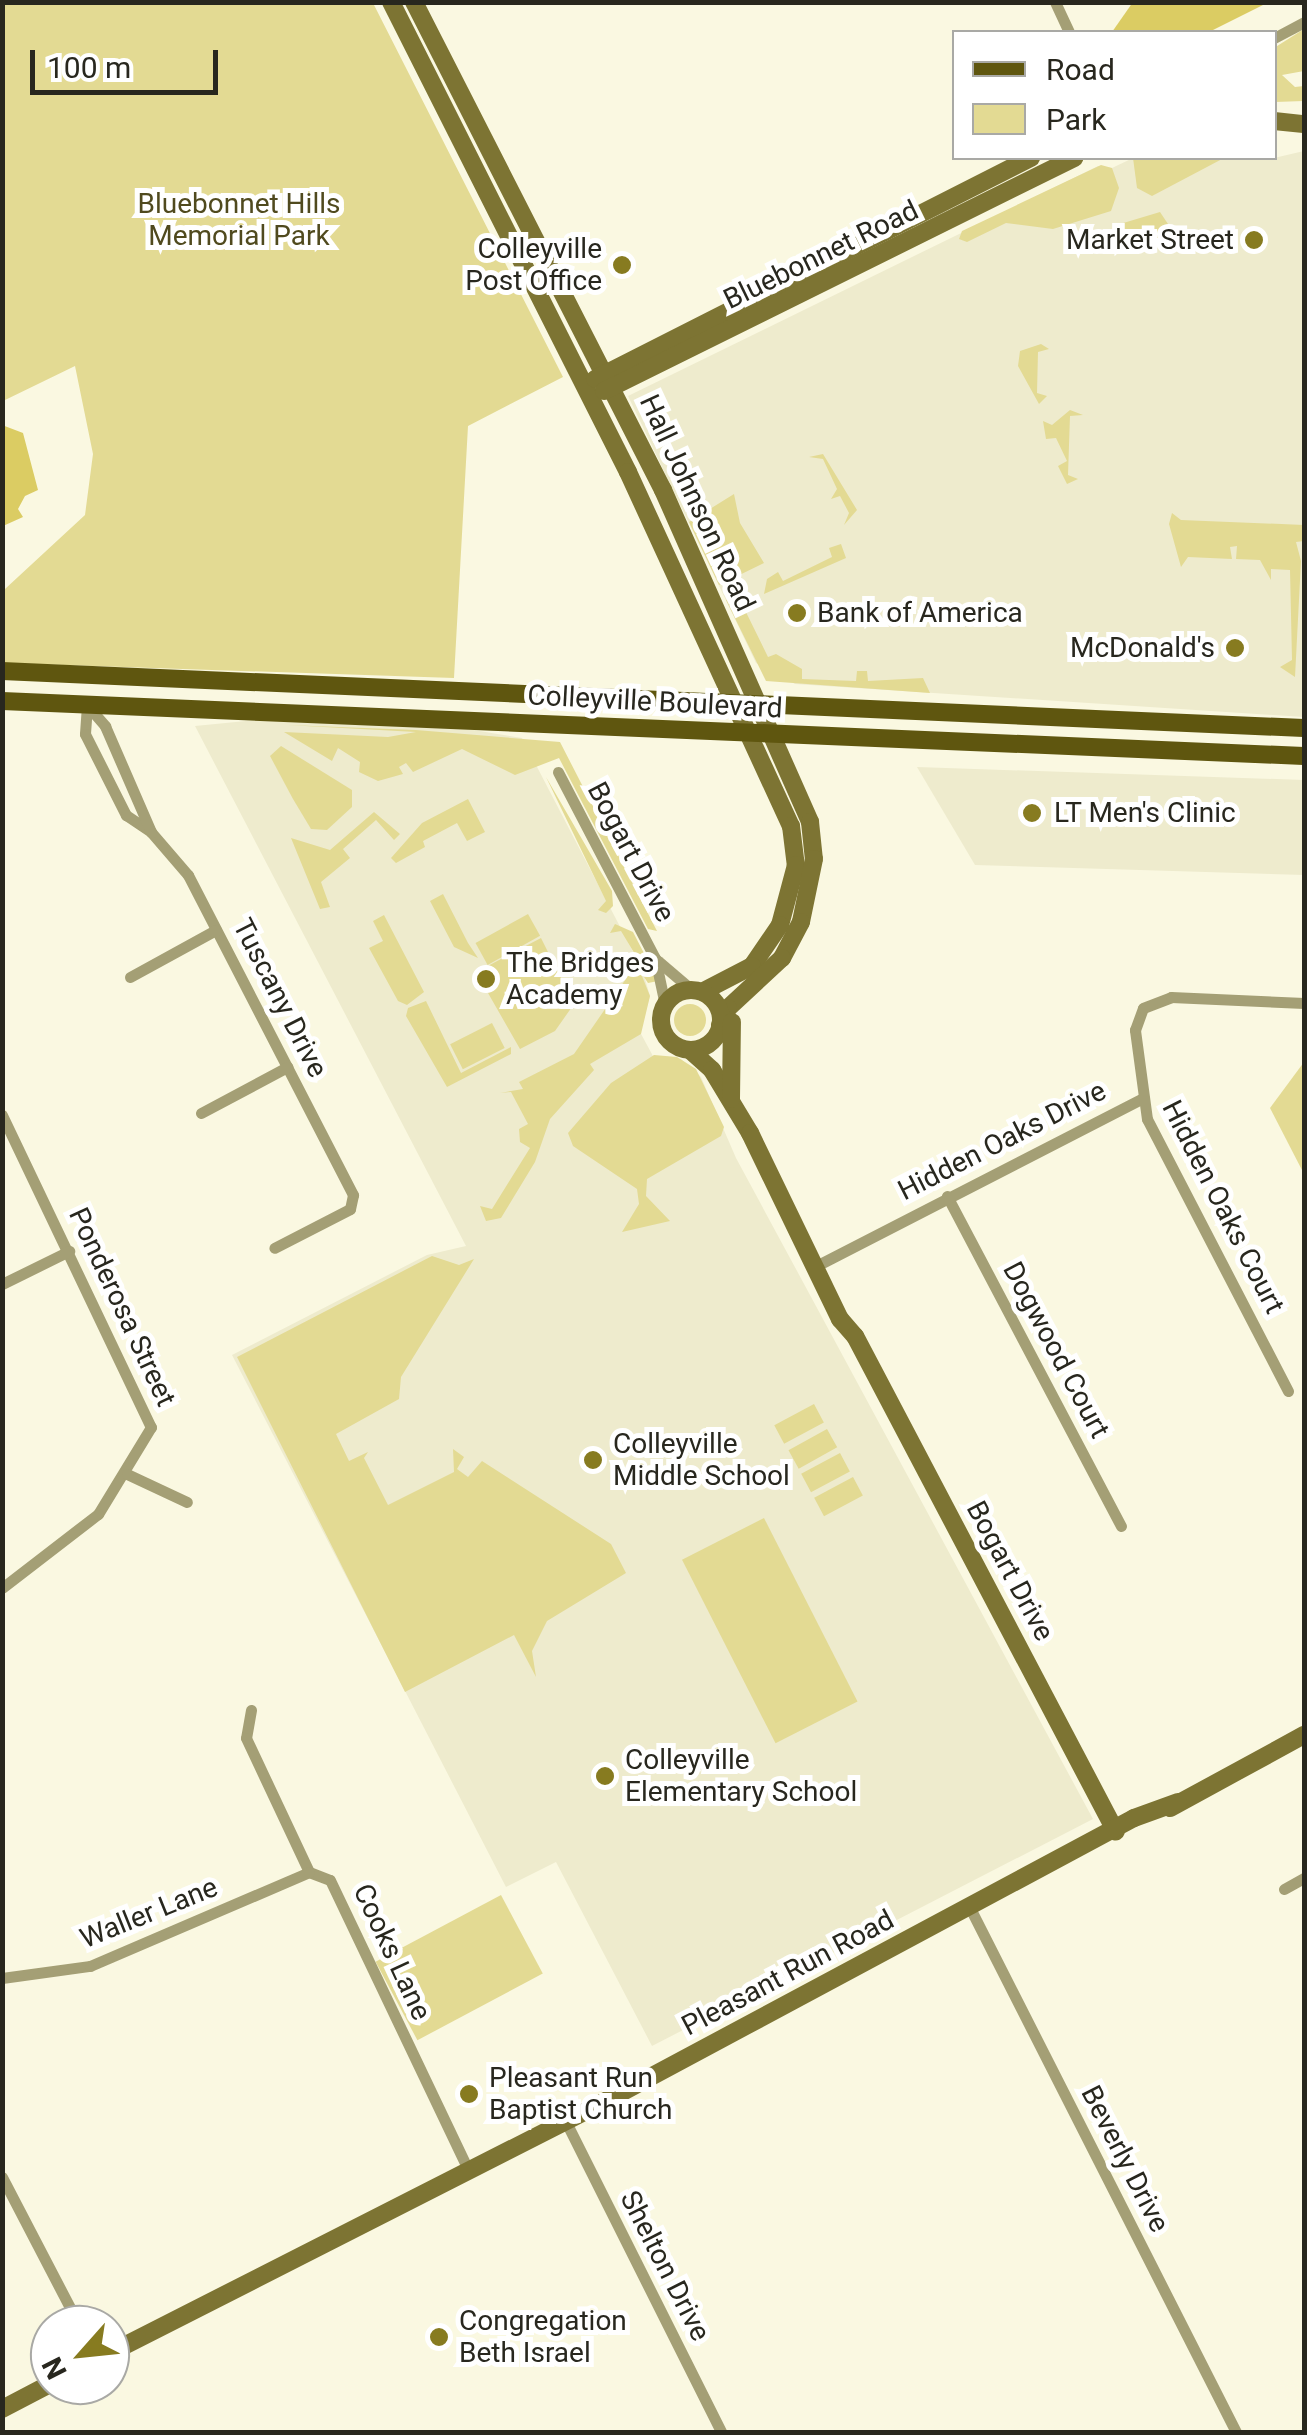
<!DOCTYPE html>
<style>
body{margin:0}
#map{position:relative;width:1307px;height:2435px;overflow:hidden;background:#faf8e1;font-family:Roboto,sans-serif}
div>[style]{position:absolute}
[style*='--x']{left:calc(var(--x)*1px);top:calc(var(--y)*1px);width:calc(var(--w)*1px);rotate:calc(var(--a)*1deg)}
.built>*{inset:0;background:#eeebcd}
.green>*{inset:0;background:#e3da93;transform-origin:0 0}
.round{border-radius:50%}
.water>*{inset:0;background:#dbcc63}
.street>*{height:11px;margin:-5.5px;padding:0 5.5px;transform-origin:5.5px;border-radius:5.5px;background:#a49f75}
.secondary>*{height:18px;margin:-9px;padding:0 9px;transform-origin:9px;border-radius:9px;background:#7d7433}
.secondary>.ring{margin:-9px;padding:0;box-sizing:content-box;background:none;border:18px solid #7d7433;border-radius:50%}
.primary>*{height:18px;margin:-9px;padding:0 9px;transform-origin:9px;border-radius:9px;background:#5f560f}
.dots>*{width:28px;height:28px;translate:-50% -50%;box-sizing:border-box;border:5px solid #fff;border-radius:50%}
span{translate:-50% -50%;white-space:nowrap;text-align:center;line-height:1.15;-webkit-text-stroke:10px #fff;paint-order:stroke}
.park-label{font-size:28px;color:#504a1e}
.poi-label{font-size:28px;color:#28271e}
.right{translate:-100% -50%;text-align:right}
.left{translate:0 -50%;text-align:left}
.street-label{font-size:28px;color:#28271e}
.frame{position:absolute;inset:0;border:5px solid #28271e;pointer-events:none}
.legend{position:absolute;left:952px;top:30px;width:325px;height:130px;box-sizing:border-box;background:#fff;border:2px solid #a9a9a5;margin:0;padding:12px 18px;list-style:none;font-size:30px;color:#28271e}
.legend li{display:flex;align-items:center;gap:20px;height:50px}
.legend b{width:50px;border:2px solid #a9a9a5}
.north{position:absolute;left:30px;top:2305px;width:100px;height:100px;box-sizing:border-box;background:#fff;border:2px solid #a9a9a5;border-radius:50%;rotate:243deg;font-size:28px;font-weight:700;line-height:40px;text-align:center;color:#28271e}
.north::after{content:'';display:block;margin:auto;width:35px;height:45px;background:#877b20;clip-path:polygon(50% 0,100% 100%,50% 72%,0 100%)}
.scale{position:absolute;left:30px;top:50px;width:188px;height:45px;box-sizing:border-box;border:5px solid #28271e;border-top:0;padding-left:12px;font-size:30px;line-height:35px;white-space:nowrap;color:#28271e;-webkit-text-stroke:8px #fff;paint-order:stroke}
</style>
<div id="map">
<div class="built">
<div style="clip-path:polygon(1304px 151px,1304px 717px,795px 684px,756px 663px,628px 396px,1098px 166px,1112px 168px,1133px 158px,1274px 158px)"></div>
<div style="clip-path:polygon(276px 718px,418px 721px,522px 738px,642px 969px,650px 996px,640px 1032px,654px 1058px,681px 1059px,701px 1077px,736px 1158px,1093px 1819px,652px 2046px,556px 1862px,506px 1887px,232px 1355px,427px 1255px,466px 1246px,195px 726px)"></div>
<div style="clip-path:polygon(917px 767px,1304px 780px,1304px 875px,975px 865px)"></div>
</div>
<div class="green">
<div style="clip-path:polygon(3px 2px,373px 3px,563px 377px,468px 426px,454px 678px,5px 663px,5px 589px,85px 515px,93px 454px,75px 366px,3px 401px)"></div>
<div style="clip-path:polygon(1304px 29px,1304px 71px,1282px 75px,1295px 87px,1304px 86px,1304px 101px,1275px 102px,1274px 48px)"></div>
<div style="clip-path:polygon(1133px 158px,1224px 158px,1152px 196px,1137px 188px)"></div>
<div style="clip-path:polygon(1101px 165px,1112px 168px,1119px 188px,1111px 211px,1053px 229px,1006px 223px,967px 242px,959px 239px,962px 231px)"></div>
<div style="clip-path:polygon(1160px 212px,1170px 227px,1167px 244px,1120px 244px,1120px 224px)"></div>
<div style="clip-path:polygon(1041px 344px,1049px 349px,1038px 352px,1037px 393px,1047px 396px,1039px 404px,1018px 366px,1020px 351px)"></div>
<div style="clip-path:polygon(1070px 410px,1083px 415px,1070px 416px,1068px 475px,1078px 479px,1067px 484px,1058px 466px,1067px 461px,1056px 438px,1046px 439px,1043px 421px,1052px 425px)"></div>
<div style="clip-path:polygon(823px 454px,857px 510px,844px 525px,849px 513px,840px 496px,831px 499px,837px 489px,823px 459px,809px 457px)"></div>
<div style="clip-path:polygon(734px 494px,740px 523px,764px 563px,719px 585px,689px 522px)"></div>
<div style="clip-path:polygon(1172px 513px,1181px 520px,1304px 525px,1304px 541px,1296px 542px,1301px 561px,1295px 677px,1280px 667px,1292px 660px,1290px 570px,1271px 569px,1271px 580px,1260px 560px,1236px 559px,1237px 546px,1230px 547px,1232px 559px,1188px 557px,1181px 567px,1169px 524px)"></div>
<div style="clip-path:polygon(841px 544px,846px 558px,764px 594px,767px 579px,778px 572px,783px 581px,832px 557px,829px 548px)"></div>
<div style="clip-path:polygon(740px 592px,748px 596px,741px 602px,768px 657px,776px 654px,802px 669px,802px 679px,856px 681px,857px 671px,867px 671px,868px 681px,923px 678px,930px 693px,766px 681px,726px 600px)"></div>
<div style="clip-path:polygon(287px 725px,416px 730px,560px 742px,657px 931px,648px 929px,559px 758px,515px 775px,462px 749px,413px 772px,406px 763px,399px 767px,403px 774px,378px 781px,359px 772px,360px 762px,338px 748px,332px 761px,284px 732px,388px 737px,416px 732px)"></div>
<div style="clip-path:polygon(281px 746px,352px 790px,352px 807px,327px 830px,311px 829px,293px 799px,270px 756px)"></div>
<div style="clip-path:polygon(546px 777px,612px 891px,613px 906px,606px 913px,598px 910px,606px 901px)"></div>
<div style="clip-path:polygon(468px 799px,485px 832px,467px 841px,457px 823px,423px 841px,425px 847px,396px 863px,391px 858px,422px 823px)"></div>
<div style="clip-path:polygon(374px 812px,400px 834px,394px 840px,376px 820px,343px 849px,350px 858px,321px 882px,330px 907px,320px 909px,291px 838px,330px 850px)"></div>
<div style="clip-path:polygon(443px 894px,468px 943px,478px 958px,454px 947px,430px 901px)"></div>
<div style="left:528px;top:914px;width:25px;height:60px;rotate:61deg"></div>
<div style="clip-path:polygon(384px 915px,424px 992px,407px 1005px,398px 1001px,369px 948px,383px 941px,373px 921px)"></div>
<div style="clip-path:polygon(615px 924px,633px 932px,648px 961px,643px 971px,649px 977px,654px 971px,658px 981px,648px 983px,640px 971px,650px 996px,641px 1034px,590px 1064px,594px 1070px,550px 1119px,535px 1162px,501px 1218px,486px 1221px,480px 1206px,492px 1209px,530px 1148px,520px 1142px,519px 1129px,528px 1124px,511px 1092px,500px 1093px,523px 1089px,519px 1082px,574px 1054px,630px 973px,642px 966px,621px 931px,610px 933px)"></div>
<div style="clip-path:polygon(541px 938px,574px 1004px,555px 1031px,520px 1049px,476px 972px,494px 975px,484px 968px)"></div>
<div style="clip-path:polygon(426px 1001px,461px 1073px,511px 1047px,511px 1054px,447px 1087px,406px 1016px,408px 1008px)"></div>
<div class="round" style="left:674px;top:1004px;width:32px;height:32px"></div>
<div style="left:492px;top:1023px;width:28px;height:47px;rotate:63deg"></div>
<div style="clip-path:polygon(654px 1055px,677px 1057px,696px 1069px,724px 1127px,721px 1136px,647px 1179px,646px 1196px,670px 1221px,622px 1232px,639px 1204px,637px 1189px,573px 1146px,568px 1133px,611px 1083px)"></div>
<div style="clip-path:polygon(1304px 1062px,1304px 1174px,1270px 1108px)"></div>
<div style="clip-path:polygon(432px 1256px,459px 1265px,474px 1259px,401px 1377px,399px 1399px,336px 1434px,349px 1461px,368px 1452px,364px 1458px,388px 1505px,454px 1472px,453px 1449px,464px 1457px,457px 1469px,468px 1477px,482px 1461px,611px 1544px,626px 1573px,547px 1621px,532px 1651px,536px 1677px,514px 1635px,405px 1692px,237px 1357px)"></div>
<div style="left:814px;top:1404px;width:21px;height:45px;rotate:62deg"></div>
<div style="left:827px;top:1429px;width:21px;height:44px;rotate:61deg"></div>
<div style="left:840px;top:1453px;width:21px;height:44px;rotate:62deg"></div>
<div style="left:853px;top:1477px;width:21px;height:44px;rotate:62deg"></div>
<div style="left:764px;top:1518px;width:206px;height:92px;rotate:63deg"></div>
<div style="left:501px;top:1895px;width:89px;height:142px;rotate:62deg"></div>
</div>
<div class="water">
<div style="clip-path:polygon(1133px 2px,1267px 2px,1267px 3px,1209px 32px,1112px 32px)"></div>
<div style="clip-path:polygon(2px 425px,23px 433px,38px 490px,25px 496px,18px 509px,23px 517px,3px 526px)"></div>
</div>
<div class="street">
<div style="--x:1055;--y:2;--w:33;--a:65"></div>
<div style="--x:1274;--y:38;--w:34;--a:-28"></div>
<div style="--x:87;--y:705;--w:29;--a:94"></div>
<div style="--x:85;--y:734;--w:91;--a:63.2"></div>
<div style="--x:126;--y:815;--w:30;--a:34"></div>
<div style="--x:151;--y:832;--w:57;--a:49.3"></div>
<div style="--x:188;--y:875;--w:360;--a:62.7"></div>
<div style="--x:353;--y:1195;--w:14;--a:102"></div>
<div style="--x:350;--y:1209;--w:85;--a:152.8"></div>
<div style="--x:87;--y:705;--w:28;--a:49"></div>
<div style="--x:105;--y:726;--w:116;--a:66.5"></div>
<div style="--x:558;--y:772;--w:210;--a:62.5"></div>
<div style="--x:655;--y:958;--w:48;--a:78"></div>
<div style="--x:658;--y:961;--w:45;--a:40.5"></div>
<div style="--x:130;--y:977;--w:98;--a:-28.7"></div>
<div style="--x:201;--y:1113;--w:98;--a:-28.1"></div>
<div style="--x:2;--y:1115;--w:346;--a:64.5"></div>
<div style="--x:151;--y:1427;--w:102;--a:121.3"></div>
<div style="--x:98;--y:1514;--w:121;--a:142.4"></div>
<div style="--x:947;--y:1196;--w:373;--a:62.2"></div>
<div style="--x:818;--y:1265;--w:363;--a:-27.2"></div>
<div style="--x:2;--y:1284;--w:75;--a:-26.2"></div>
<div style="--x:1288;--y:1391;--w:306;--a:-117.4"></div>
<div style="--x:1147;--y:1119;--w:90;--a:-97.7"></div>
<div style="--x:1135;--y:1030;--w:23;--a:-70"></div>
<div style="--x:1143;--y:1008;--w:30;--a:-21"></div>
<div style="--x:1171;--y:997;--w:133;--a:2.6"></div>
<div style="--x:127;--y:1474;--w:66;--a:25"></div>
<div style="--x:251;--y:1710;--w:28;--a:100"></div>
<div style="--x:246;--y:1738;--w:148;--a:64.8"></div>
<div style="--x:309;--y:1872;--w:22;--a:21"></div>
<div style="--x:330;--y:1880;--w:323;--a:64.5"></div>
<div style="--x:1284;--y:1889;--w:23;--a:-29"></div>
<div style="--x:970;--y:1908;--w:588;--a:63.09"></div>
<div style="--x:2;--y:1978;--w:89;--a:-7.8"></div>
<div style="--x:90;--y:1966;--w:238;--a:-23.2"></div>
<div style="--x:566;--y:2122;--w:347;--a:63.4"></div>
<div style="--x:2;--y:2177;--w:167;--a:62.5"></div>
</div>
<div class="secondary">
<div style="--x:391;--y:2;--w:526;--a:63.24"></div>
<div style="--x:628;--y:472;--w:390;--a:65.3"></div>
<div style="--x:791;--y:826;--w:39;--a:83"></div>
<div style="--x:796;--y:865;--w:62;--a:104.9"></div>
<div style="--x:780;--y:925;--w:50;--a:124.3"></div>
<div style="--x:752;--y:966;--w:56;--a:152.5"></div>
<div style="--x:414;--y:2;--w:548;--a:62.97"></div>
<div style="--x:663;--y:490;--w:363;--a:66.1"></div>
<div style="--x:810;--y:822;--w:37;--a:84"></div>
<div style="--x:814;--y:859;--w:64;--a:101.7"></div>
<div style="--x:801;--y:922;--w:41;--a:117.8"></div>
<div style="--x:782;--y:958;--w:74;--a:137.2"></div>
<div style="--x:728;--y:1008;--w:19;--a:115"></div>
<div style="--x:1274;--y:121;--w:30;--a:6"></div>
<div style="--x:595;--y:379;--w:489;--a:-26.9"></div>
<div style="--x:604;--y:391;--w:525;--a:-26.37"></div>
<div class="ring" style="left:661px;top:990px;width:42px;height:42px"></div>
<div style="--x:690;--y:1050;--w:30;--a:42"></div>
<div style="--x:712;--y:1070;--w:74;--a:58.9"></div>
<div style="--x:750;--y:1133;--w:207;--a:64.2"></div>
<div style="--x:840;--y:1319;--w:23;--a:49"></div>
<div style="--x:855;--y:1336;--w:560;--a:62.25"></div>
<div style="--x:731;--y:1099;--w:77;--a:-89.3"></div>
<div style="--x:1170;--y:1808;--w:153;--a:-28.6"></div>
<div style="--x:110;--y:2353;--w:550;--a:-26.94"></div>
<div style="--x:600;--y:2104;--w:606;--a:-28.17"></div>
<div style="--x:1134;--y:1818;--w:47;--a:-20"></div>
<div style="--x:2;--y:2409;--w:54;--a:-27.5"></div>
</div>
<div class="primary">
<div style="--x:2;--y:671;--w:1303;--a:2.51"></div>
<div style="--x:2;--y:701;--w:1303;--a:2.42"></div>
</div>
<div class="dots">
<div style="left:1254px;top:240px;background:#877b20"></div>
<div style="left:622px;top:265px;background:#877b20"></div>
<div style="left:797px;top:613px;background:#877b20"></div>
<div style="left:1235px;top:648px;background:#877b20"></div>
<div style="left:1032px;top:813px;background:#877b20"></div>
<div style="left:486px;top:979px;background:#877b20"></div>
<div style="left:593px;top:1460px;background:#877b20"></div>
<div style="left:605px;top:1776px;background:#877b20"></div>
<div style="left:469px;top:2094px;background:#877b20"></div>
<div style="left:439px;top:2337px;background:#877b20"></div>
</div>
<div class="park-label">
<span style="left:239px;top:220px">Bluebonnet Hills<br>Memorial Park</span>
</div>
<div class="poi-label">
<span class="right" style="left:1234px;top:240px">Market Street</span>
<span class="right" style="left:602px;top:265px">Colleyville<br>Post Office</span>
<span class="left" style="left:817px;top:613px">Bank of America</span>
<span class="right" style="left:1215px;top:648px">McDonald's</span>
<span class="left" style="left:1054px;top:813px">LT Men's Clinic</span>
<span class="left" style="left:506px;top:979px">The Bridges<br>Academy</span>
<span class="left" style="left:613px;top:1460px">Colleyville<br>Middle School</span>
<span class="left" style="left:625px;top:1776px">Colleyville<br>Elementary School</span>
<span class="left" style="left:489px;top:2094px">Pleasant Run<br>Baptist Church</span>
<span class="left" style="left:459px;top:2337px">Congregation<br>Beth Israel</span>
</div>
<div class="street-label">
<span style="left:821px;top:255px;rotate:-26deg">Bluebonnet Road</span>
<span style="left:697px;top:503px;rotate:65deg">Hall Johnson Road</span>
<span style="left:655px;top:702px;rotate:3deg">Colleyville Boulevard</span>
<span style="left:631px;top:852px;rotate:62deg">Bogart Drive</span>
<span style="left:280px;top:998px;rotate:63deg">Tuscany Drive</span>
<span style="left:1002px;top:1141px;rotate:-27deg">Hidden Oaks Drive</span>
<span style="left:1223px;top:1207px;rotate:63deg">Hidden Oaks Court</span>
<span style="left:122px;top:1307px;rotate:65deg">Ponderosa Street</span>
<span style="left:1056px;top:1350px;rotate:62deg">Dogwood Court</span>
<span style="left:1010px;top:1571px;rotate:62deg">Bogart Drive</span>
<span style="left:149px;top:1913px;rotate:-22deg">Waller Lane</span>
<span style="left:392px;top:1952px;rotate:65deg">Cooks Lane</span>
<span style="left:788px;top:1973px;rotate:-28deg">Pleasant Run Road</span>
<span style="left:1125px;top:2159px;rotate:63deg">Beverly Drive</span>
<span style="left:665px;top:2266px;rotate:63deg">Shelton Drive</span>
</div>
<div class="frame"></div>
<ul class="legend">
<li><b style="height:12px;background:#5f560f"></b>Road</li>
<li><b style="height:28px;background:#e3da93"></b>Park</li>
</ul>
<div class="north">N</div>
<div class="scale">100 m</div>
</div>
